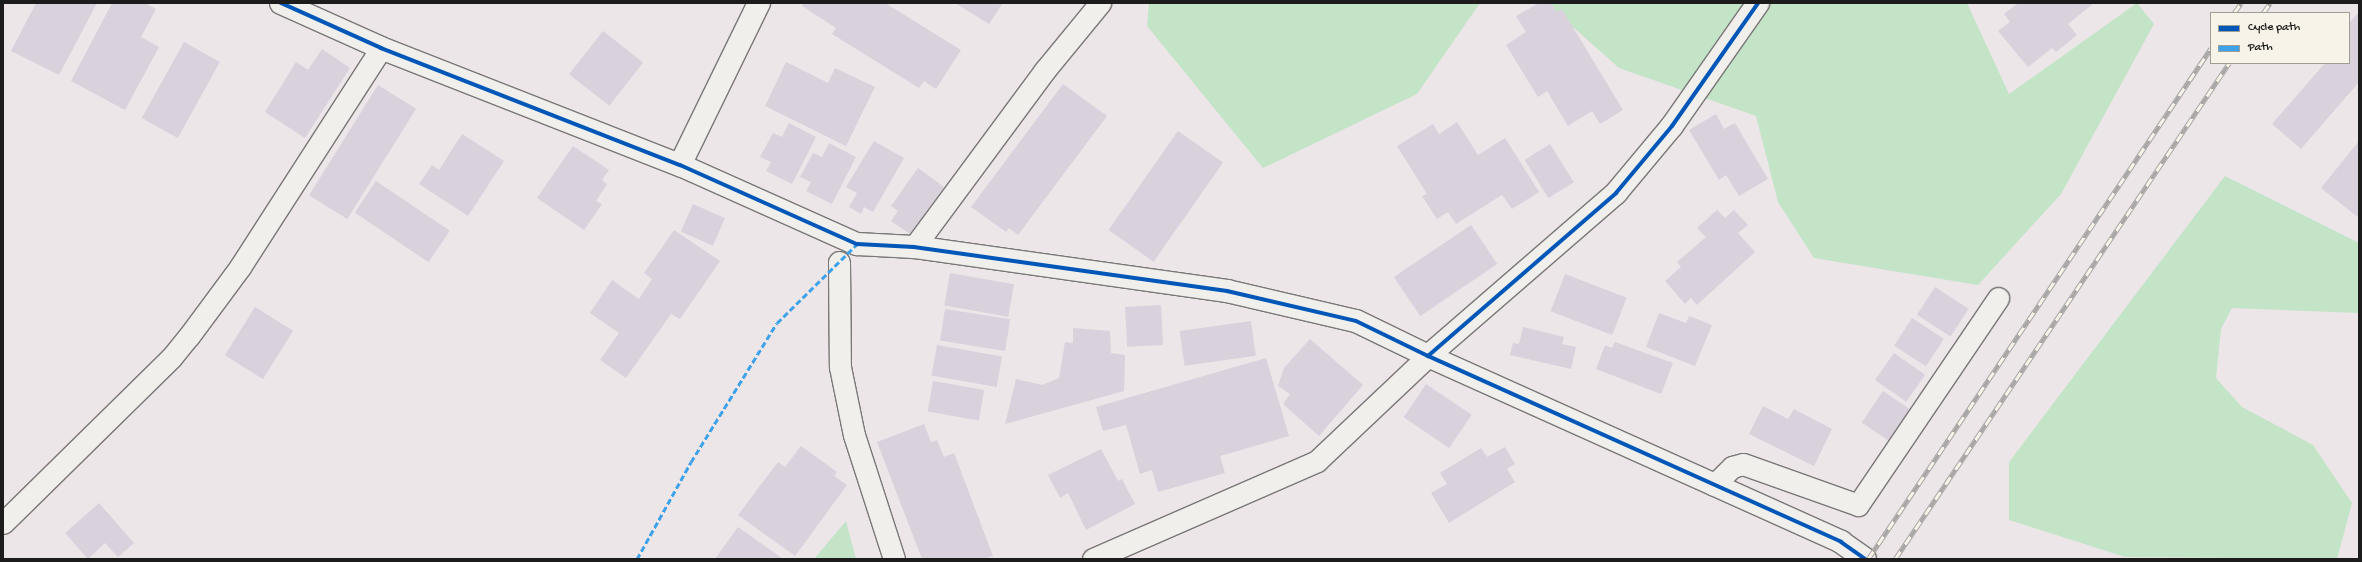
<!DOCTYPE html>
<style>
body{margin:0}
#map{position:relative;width:2362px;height:562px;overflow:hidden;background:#ece6e9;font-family:"Gochi Hand",sans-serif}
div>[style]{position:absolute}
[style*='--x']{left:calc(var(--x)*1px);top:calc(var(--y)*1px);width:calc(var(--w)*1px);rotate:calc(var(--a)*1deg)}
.green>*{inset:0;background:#c3e4c7}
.building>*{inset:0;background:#d9d1dc;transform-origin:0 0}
.roads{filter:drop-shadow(1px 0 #7a7778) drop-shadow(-1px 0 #7a7778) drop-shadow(0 1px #7a7778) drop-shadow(0 -1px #7a7778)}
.service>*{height:21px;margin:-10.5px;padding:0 10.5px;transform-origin:10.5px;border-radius:10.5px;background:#f1efec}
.minor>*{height:22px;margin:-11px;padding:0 11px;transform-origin:11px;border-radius:11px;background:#f1efec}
.rail>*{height:4.5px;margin-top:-2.25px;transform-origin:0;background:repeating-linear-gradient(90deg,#f7f3e8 0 9px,#a8a6a5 0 18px);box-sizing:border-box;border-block:1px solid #a8a6a5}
.quiet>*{height:3px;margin-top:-1.5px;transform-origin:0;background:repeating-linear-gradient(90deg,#3da2ea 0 6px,transparent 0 9px)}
.cycleway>*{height:4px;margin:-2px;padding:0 2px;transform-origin:2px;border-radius:2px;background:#0057b8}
span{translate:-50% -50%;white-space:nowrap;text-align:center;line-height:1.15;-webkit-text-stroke:3.5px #f7f3e8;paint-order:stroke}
.frame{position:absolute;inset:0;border:4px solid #1c1c1c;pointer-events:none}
.legend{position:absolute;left:2210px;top:12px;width:140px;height:52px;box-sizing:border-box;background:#f7f3e8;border:1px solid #9f9d96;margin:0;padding:5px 7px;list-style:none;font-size:12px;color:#1c1c1c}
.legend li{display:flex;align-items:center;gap:8px;height:20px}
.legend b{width:20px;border:1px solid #9f9d96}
</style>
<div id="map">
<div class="green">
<div style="clip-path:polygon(1149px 3px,1480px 3px,1417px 94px,1263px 168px,1147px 26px)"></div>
<div style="clip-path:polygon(1546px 3px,1967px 3px,2009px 94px,2137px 3px,2154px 24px,2061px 194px,1978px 285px,1814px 258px,1778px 202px,1756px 116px,1619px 68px)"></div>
<div style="clip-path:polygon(2225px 176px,2359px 243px,2359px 313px,2232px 308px,2221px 329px,2216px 378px,2242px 407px,2313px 445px,2352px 503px,2337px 559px,2125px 557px,2009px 520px,2009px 462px)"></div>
<div style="clip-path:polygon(846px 521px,856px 559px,814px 559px)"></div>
</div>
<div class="building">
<div style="clip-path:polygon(36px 3px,97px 3px,59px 75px,11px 51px)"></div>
<div style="clip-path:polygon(112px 3px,145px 3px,156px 9px,141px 37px,159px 47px,125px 110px,71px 81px)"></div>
<div style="clip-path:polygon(804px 3px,885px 3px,961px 50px,936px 89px,924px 81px,919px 88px,832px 34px,836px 28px,802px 6px)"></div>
<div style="clip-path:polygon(955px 3px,1003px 3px,989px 24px)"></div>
<div style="clip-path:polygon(1539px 3px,1551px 3px,1557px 12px,1562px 9px,1623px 110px,1600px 124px,1592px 111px,1568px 126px,1547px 91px,1538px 97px,1506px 45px,1526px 32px,1516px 16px)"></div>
<div style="clip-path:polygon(2018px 3px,2094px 3px,2068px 24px,2077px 35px,2056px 52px,2052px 48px,2028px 67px,1998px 31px,2010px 22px,2004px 14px)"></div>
<div style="clip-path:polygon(2359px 12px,2359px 82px,2301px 149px,2272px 124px,2325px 63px,2349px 63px,2349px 23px)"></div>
<div style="left:603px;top:31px;width:51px;height:55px;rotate:38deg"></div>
<div style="left:184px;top:42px;width:41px;height:87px;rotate:29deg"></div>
<div style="clip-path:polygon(322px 49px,350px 68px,305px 138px,265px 112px,296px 62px,308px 70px)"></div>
<div style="clip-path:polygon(786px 62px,828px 83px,835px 68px,875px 87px,846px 146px,765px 106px)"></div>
<div style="clip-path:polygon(1063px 84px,1107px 116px,1018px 235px,1009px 228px,1006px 232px,971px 207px)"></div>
<div style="left:378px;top:85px;width:45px;height:130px;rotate:32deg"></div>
<div style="clip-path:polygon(1716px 114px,1724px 129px,1735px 123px,1768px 179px,1739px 196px,1726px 175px,1719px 180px,1689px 130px)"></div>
<div style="clip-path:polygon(1457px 122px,1478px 155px,1505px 138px,1539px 192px,1512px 209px,1502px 195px,1456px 224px,1448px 212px,1437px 219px,1422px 196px,1427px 194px,1397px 146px,1433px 124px,1439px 134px)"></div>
<div style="clip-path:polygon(789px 123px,816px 137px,792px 184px,766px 171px,771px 162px,760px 157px,773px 133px,782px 137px)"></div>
<div style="left:1178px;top:131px;width:55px;height:121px;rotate:35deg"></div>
<div style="clip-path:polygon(462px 134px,504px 161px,468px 216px,419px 184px,432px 165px,439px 170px)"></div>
<div style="clip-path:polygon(874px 141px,904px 158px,873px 212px,864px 207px,861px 214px,849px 207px,857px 193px,846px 187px)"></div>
<div style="clip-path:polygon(2359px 141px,2359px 218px,2321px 188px)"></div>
<div style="clip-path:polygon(829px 143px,856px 157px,832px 204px,806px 191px,811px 182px,800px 177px,813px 153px,822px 157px)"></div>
<div style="left:1550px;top:144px;width:45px;height:30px;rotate:58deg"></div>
<div style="clip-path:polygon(573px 146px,609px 170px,602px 180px,607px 184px,596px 201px,602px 204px,584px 230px,537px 198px)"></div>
<div style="clip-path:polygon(918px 168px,944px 187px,910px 234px,891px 221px,898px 211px,891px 206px)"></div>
<div style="left:376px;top:181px;width:89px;height:38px;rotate:34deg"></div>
<div style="left:693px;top:204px;width:35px;height:30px;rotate:24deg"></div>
<div style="clip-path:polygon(1717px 210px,1725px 218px,1734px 210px,1748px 225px,1738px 233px,1755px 252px,1697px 305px,1691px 298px,1685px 304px,1665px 281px,1681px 267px,1677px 262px,1706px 237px,1697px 228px)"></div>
<div style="left:1471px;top:225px;width:47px;height:93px;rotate:56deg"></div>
<div style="clip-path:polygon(674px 230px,720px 261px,680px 319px,671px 314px,626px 378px,600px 360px,619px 333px,590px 313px,612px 280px,639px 299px,652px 279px,644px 273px)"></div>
<div style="left:950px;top:273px;width:65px;height:33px;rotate:10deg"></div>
<div style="left:1565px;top:274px;width:66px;height:40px;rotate:21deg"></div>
<div style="left:1935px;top:287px;width:40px;height:33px;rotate:33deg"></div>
<div style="left:1161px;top:305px;width:40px;height:36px;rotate:87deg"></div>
<div style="left:255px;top:307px;width:45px;height:57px;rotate:32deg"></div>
<div style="left:945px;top:309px;width:66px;height:32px;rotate:9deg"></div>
<div style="clip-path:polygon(1659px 313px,1686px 323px,1689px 316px,1712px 325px,1695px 366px,1646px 347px)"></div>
<div style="left:1912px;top:318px;width:38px;height:33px;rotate:33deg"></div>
<div style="left:1251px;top:321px;width:35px;height:72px;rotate:82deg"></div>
<div style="clip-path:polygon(1523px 327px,1564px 337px,1562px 344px,1576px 347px,1571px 369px,1510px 355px,1513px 343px,1519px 344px)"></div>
<div style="clip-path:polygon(1073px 328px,1110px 331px,1111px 353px,1125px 355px,1124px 391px,1005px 424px,1016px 379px,1042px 385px,1059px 378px,1065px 342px,1073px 343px)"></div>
<div style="clip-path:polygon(1310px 339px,1363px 385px,1319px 436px,1283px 404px,1290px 394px,1278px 386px,1284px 368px)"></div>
<div style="clip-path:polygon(1615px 342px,1673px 363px,1661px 394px,1596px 369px,1605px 345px,1612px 348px)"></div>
<div style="left:937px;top:345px;width:66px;height:31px;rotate:10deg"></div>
<div style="left:1894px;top:353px;width:38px;height:33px;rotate:35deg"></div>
<div style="clip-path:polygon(1266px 358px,1289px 436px,1220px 456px,1225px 473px,1158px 492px,1152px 470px,1140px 474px,1126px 425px,1103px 431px,1096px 407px)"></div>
<div style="left:933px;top:381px;width:52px;height:31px;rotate:10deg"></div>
<div style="left:1426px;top:384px;width:55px;height:40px;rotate:34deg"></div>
<div style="left:1883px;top:391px;width:32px;height:38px;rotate:34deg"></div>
<div style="clip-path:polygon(1763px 406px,1788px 419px,1794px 409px,1832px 429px,1814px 466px,1749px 434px)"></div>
<div style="clip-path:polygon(924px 424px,931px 442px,937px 440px,944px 457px,954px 453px,993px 556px,984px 559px,922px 559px,877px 442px)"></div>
<div style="clip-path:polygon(801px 446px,837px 472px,834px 476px,847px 485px,795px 556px,738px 515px,778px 462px,785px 467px)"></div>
<div style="clip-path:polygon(1505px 447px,1515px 464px,1507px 469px,1515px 482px,1449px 523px,1431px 493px,1447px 484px,1440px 473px,1481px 448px,1487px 457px)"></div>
<div style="clip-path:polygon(1101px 449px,1118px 481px,1122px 479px,1135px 504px,1086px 530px,1068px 493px,1060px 498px,1048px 475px)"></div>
<div style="clip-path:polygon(99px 503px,134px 543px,118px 557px,105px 543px,88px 559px,65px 533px)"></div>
<div style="clip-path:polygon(738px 527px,783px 559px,715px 559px)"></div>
</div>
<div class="roads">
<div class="service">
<div style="--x:914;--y:247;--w:220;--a:-53.5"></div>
<div style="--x:1045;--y:70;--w:87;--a:-50.6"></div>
<div style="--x:839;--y:262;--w:105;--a:89.5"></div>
<div style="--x:840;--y:367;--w:69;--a:78.4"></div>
<div style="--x:854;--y:435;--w:130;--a:72.1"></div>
<div style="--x:1714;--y:485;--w:25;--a:-45"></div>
<div style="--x:1732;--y:467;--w:11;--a:-15"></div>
<div style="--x:1743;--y:464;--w:122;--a:19.6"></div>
<div style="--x:1858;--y:505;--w:250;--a:-55.9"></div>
<div style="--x:3;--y:523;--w:235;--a:-44.5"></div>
<div style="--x:171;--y:358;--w:28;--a:-51"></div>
<div style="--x:189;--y:336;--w:86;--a:-53.5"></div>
<div style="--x:240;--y:267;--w:260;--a:-57.2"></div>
<div style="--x:1093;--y:559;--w:244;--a:-23.6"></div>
<div style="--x:1317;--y:461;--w:153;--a:-43.4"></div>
</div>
<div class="minor">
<div style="--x:281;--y:3;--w:110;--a:24.2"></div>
<div style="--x:381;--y:48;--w:321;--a:21.4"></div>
<div style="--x:680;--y:165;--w:194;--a:24.1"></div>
<div style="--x:857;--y:244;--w:57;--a:3"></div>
<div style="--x:914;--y:247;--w:316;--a:8"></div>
<div style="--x:1227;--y:291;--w:132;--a:13.1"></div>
<div style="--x:1356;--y:321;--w:80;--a:25.9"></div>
<div style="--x:1428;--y:356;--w:453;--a:24.2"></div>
<div style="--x:1841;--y:542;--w:29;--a:35"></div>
<div style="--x:680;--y:165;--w:180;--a:-64"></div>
<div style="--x:1428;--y:356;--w:249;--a:-40.9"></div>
<div style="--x:1616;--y:193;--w:87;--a:-50.1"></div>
<div style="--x:1672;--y:126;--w:150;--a:-55"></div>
</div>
</div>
<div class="rail">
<div style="--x:2234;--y:13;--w:12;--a:-55"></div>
<div style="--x:2263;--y:13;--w:12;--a:-55"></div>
<div style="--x:1868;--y:559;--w:615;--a:-56.13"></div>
<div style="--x:1895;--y:559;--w:598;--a:-56.04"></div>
</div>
<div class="quiet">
<div style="--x:637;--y:559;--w:111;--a:-60.9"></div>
<div style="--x:691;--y:462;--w:163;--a:-58.3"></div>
<div style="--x:777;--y:323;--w:112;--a:-44.6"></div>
</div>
<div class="cycleway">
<div style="--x:281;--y:3;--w:110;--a:24.2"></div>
<div style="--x:381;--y:48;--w:321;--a:21.4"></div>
<div style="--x:680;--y:165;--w:194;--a:24.1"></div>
<div style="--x:857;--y:244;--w:57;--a:3"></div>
<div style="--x:914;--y:247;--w:316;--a:8"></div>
<div style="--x:1227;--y:291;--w:132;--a:13.1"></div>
<div style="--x:1356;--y:321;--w:80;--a:25.9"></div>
<div style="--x:1428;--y:356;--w:453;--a:24.2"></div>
<div style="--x:1841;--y:542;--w:29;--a:35"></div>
<div style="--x:1428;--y:356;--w:249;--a:-40.9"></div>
<div style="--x:1616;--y:193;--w:87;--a:-50.1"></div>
<div style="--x:1672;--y:126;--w:150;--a:-55"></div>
</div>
<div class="frame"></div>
<ul class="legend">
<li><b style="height:5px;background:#0057b8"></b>Cycle path</li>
<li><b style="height:5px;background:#3da2ea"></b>Path</li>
</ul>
</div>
